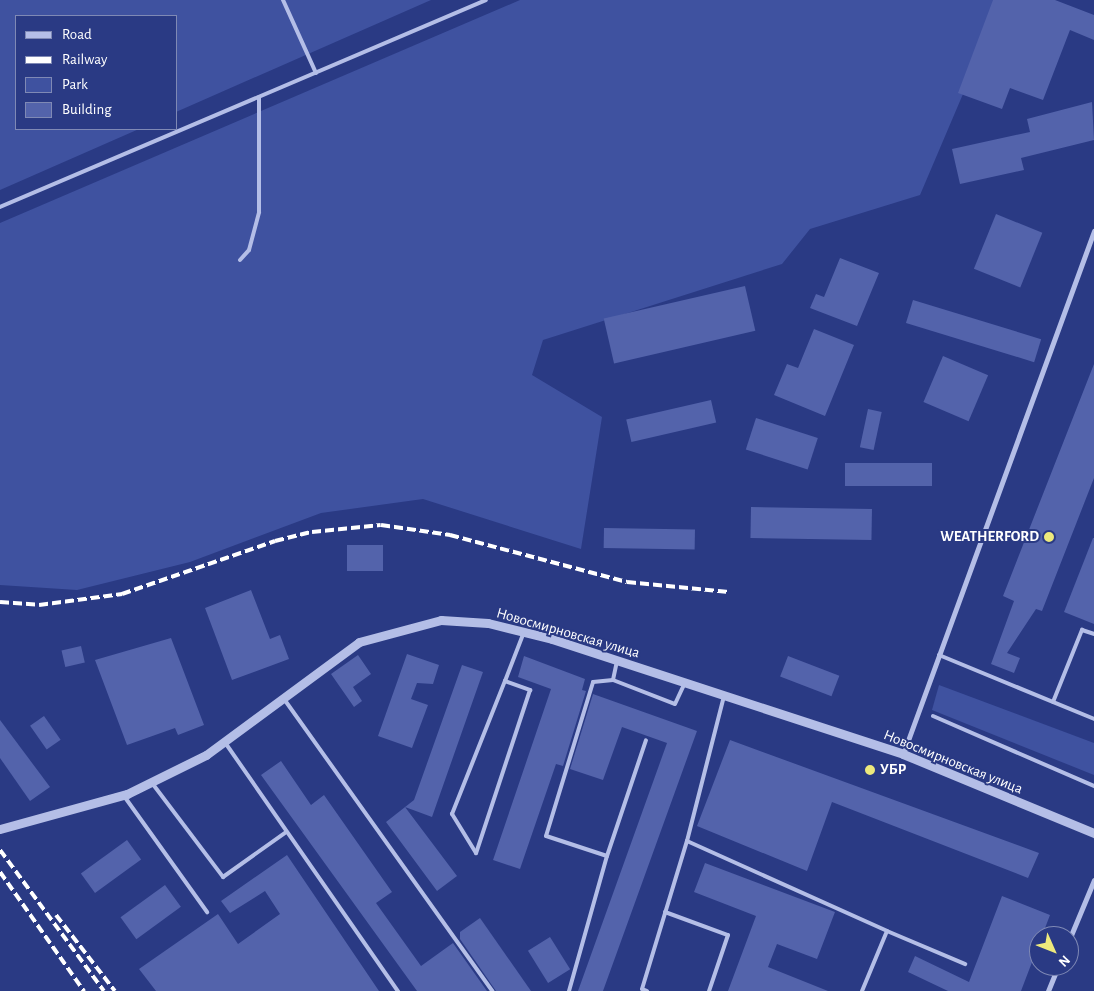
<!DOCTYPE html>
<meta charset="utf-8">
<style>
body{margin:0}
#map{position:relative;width:1094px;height:991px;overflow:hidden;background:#2a3a84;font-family:"Alegreya Sans",sans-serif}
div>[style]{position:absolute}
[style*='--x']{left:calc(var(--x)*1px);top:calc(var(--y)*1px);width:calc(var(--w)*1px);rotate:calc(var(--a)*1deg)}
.green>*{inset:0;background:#3f52a0}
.building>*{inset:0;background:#5363ab;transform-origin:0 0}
.service>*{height:4px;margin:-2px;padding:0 2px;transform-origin:2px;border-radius:2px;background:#b4bee7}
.minor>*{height:5px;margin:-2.5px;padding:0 2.5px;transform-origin:2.5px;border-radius:2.5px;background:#b4bee7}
.tertiary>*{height:9px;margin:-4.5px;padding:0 4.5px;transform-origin:4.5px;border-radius:4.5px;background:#b4bee7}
.rail>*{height:4px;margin-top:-2px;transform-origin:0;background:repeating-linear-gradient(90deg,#fff 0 9px,transparent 0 13px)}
.dots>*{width:14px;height:14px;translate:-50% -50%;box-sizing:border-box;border:2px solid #2a3a84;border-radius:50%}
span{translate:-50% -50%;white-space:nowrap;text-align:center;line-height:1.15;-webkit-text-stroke:4px #2a3a84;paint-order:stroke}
.poi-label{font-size:15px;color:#fff;font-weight:700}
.right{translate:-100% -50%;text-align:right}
.left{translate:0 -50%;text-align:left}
.street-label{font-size:15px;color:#fff}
.legend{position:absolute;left:15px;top:15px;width:162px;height:115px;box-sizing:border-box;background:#2a3a84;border:1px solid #7f89b5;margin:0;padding:6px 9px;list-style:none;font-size:15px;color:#fff}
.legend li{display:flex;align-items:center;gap:10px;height:25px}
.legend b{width:25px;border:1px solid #7f89b5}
.north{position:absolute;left:1029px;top:926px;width:50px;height:50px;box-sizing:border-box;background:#2a3a84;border:1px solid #7f89b5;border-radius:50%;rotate:134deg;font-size:14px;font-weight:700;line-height:20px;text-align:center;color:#fff}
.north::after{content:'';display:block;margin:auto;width:18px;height:22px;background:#ede97c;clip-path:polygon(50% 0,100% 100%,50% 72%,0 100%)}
</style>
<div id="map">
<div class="green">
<div style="clip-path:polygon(0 0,431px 0,176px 112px,176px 16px,16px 16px,16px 129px,139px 129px,0 190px)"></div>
<div style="clip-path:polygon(520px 0,1003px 0,920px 195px,810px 229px,782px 264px,543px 340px,532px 375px,602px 417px,581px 549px,423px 499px,321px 513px,190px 562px,77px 590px,0 585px,0 223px)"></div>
<div style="clip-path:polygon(939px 685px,1094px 743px,1094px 775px,932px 710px)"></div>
</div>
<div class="building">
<div style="clip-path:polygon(993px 0,1055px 0,1094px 15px,1094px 40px,1070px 30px,1043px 100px,1010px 88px,1002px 109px,958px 93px)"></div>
<div style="clip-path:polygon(1092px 102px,1094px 140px,1021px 158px,1024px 170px,960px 184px,952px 149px,1030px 132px,1027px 119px)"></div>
<div style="left:996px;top:214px;width:50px;height:59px;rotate:22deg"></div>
<div style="clip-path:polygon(840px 258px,879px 273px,857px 326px,810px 308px,816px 294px,824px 297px)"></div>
<div style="left:745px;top:286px;width:46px;height:145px;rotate:77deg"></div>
<div style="left:913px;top:300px;width:134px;height:24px;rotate:17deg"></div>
<div style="clip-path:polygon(814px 329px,854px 345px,825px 416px,774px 395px,787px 364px,798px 368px)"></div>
<div style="left:943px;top:356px;width:49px;height:50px;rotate:23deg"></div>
<div style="clip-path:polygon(1094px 364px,1094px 478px,1042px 611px,1036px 609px,1007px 653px,1020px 658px,1014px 673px,991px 664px,1014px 601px,1003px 596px)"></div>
<div style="left:711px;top:400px;width:23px;height:87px;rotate:77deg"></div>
<div style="left:868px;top:409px;width:14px;height:39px;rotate:12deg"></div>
<div style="left:756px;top:418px;width:65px;height:33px;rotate:18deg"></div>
<div style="left:932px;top:463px;width:23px;height:87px;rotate:90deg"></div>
<div style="left:751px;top:507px;width:121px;height:31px;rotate:1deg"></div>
<div style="left:604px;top:528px;width:91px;height:20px;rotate:1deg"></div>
<div style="clip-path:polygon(1093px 538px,1094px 538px,1094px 624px,1064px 612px)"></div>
<div style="left:383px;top:545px;width:26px;height:36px;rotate:90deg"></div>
<div style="clip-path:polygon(251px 590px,270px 639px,280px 635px,289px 659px,232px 680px,205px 608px)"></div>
<div style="clip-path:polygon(171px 638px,204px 725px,178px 735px,175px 728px,127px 745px,95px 660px)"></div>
<div style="left:81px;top:646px;width:17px;height:20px;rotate:77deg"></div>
<div style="clip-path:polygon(407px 654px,439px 665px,433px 684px,417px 683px,411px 699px,428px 705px,412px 748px,378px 736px)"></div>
<div style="clip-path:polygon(358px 655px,371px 674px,353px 687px,362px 701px,354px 707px,331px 674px)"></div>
<div style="clip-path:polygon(524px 656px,585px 679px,582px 690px,586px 691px,563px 766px,556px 764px,520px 869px,493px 860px,551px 689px,518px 677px)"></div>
<div style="left:788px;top:656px;width:55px;height:22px;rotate:21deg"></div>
<div style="clip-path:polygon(462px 665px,483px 672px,432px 817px,405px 807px,457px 876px,437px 891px,386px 822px,414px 800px)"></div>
<div style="clip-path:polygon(593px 694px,697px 731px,603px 991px,578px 991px,667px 743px,622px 727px,603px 780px,570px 769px)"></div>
<div style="left:44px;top:716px;width:29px;height:17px;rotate:55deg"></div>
<div style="clip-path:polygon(0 720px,50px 787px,30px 801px,0 758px)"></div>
<div style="clip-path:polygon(730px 740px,1039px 853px,1028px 878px,832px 802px,807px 871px,697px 826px)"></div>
<div style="clip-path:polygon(281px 761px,311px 805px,324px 795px,392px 892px,376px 903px,421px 966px,453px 943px,487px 991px,417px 991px,261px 775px)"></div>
<div style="left:127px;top:840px;width:24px;height:57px;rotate:54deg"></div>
<div style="clip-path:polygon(287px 855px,379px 991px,156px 991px,139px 969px,218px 914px,238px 944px,280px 914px,265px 891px,230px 913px,221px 901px)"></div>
<div style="clip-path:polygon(705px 863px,835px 912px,817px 959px,777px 944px,768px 967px,828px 991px,728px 991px,756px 916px,694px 892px)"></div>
<div style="left:165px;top:885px;width:27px;height:55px;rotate:54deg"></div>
<div style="clip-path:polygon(1002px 896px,1050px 915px,1021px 991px,948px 991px,908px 972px,915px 956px,969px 982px)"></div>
<div style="clip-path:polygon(480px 918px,531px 991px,496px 991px,460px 939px,460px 932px)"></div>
<div style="left:550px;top:937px;width:38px;height:26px;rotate:58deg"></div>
</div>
<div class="service">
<div style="--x:283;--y:0;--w:80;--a:65.7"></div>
<div style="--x:0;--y:207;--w:528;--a:-23.07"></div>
<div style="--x:240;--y:260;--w:13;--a:-48"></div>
<div style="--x:249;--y:250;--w:39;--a:-75"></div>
<div style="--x:259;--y:212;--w:115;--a:-90"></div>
<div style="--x:939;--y:655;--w:168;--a:22.4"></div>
<div style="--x:617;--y:661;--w:19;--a:102"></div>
<div style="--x:613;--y:680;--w:66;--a:21.2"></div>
<div style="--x:675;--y:704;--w:23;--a:-65"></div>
<div style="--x:505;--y:681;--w:27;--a:20"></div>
<div style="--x:530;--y:690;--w:172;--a:108.3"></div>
<div style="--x:476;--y:853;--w:46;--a:-121.6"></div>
<div style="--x:452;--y:814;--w:143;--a:-68.3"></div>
<div style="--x:505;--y:681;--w:53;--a:-68.8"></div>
<div style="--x:724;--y:696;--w:150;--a:104.3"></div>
<div style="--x:687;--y:841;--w:219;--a:24.2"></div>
<div style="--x:887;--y:931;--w:65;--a:112.6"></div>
<div style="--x:284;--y:699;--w:359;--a:54.5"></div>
<div style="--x:1053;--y:702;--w:78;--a:-68.1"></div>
<div style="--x:1082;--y:630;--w:13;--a:18"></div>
<div style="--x:933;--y:716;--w:176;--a:23.5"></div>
<div style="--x:224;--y:741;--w:305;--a:55.2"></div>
<div style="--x:152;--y:783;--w:118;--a:52.9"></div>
<div style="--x:223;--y:877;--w:77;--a:-35.5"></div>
<div style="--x:124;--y:796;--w:143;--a:54.4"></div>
<div style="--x:607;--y:856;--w:64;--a:-161.8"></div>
<div style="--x:546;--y:836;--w:161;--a:-73"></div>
<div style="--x:593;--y:682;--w:20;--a:-6"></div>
<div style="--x:665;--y:912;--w:67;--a:20.1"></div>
<div style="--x:728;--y:935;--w:59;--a:108.7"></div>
<div style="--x:887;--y:931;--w:85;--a:22.9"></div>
<div style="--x:569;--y:991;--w:140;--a:-74.3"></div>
<div style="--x:607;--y:856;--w:122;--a:-71.4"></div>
<div style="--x:647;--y:991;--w:5;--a:-158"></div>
<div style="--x:642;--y:989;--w:155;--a:-73.1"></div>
</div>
<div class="minor">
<div style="--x:903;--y:754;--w:557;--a:-69.94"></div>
<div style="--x:1069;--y:940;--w:65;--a:-67.4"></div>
<div style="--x:1048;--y:991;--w:27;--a:-68"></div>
</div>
<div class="tertiary">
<div style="--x:0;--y:829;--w:132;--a:-15.4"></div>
<div style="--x:127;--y:794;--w:88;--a:-26.3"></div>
<div style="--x:206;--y:755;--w:190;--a:-36.4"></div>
<div style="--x:359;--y:642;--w:85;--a:-15"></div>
<div style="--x:441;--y:620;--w:47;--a:3.7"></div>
<div style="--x:488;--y:623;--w:66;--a:14"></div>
<div style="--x:552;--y:639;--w:369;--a:18.1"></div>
<div style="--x:903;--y:754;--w:207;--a:22.5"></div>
</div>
<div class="rail">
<div style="--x:0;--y:602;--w:39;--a:4"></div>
<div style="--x:39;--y:605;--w:84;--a:-7.5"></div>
<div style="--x:122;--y:594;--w:162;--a:-19.1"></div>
<div style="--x:275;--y:541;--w:38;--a:-14"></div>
<div style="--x:312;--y:532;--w:69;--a:-5.8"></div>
<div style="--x:381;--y:525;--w:70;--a:8.2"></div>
<div style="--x:450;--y:535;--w:183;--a:14.9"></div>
<div style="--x:627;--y:582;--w:102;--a:5.6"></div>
<div style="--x:0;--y:850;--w:175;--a:53.6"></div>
<div style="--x:0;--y:872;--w:146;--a:54.8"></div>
<div style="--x:56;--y:915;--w:96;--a:52.2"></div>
</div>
<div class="dots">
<div style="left:1049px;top:537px;background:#ede97c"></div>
<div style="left:870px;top:770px;background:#ede97c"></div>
</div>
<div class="poi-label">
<span class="right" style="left:1039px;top:537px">WEATHERFORD</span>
<span class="left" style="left:880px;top:770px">УБР</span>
</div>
<div class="street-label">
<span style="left:568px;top:633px;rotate:16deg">Новосмирновская улица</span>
<span style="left:953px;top:762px;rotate:22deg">Новосмирновская улица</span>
</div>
<ul class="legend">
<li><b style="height:6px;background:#b4bee7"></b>Road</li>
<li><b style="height:6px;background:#fff"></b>Railway</li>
<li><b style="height:14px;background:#3f52a0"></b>Park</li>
<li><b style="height:14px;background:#5363ab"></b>Building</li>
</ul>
<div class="north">N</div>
</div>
